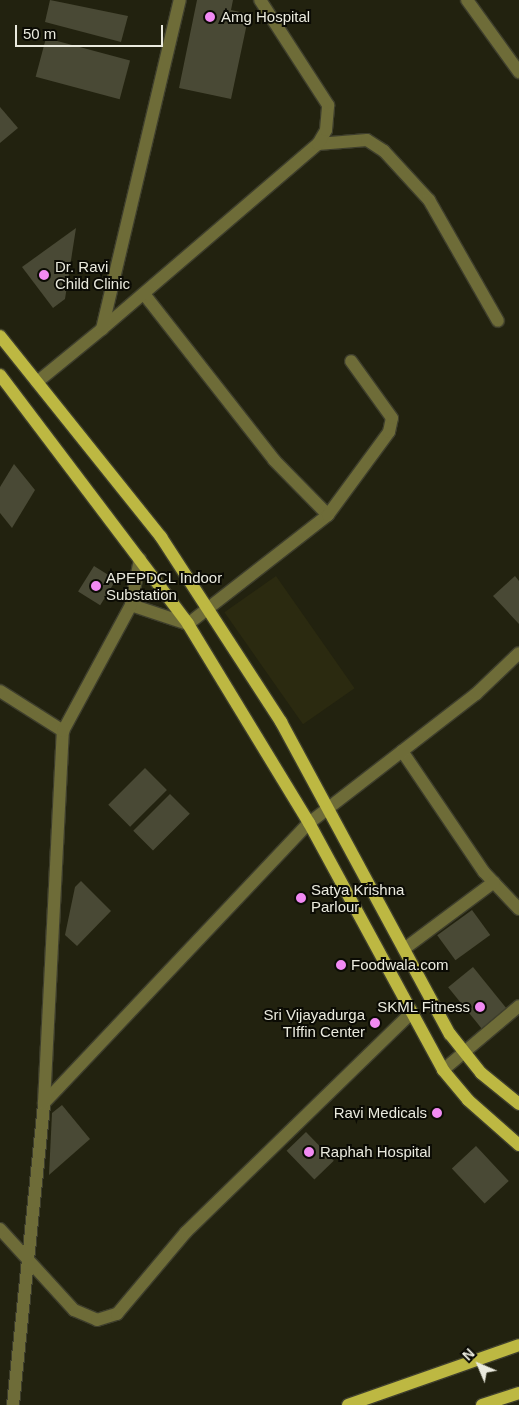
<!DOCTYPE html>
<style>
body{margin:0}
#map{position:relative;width:519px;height:1405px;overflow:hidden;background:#22220f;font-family:Arial,sans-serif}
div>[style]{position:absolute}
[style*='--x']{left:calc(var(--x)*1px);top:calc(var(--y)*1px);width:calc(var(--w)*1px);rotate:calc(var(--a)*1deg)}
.built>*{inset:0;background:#2b2a10;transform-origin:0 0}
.building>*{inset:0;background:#494935;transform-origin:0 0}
.roads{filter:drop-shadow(1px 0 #3e3e2c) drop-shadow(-1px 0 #3e3e2c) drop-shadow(0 1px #3e3e2c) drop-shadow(0 -1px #3e3e2c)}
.minor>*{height:12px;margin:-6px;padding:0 6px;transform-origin:6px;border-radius:6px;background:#6e6c38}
.major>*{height:12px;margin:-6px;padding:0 6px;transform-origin:6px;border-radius:6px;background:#bdb842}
.dots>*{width:14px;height:14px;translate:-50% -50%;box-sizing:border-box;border:2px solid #0b0b04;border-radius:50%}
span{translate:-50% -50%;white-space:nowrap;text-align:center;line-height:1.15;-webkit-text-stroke:4px #0b0b04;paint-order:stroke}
.poi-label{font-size:15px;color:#eaeade}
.left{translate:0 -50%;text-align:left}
.right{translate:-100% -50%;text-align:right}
.north{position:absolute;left:454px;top:1340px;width:50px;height:50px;-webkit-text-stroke:4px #0b0b04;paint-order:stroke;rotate:315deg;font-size:14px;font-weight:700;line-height:20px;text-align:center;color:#eaeade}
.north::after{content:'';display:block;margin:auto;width:18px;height:22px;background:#eaeade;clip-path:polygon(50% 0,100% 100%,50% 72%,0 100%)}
.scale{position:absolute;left:15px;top:25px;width:148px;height:22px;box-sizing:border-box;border:2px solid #eaeade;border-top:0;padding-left:6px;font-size:15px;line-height:18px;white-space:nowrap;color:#eaeade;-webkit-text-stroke:4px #0b0b04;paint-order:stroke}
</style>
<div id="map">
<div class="built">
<div style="left:276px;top:576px;width:137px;height:63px;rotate:55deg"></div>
</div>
<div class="building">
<div style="clip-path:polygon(50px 0,128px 16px,121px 42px,45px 22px)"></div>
<div style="clip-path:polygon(197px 0,233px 0,231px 10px,249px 14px,231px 99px,179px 88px)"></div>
<div style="left:46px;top:38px;width:87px;height:40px;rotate:15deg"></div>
<div style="clip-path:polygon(0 107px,18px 128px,0 143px)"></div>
<div style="clip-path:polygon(76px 228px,65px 299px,53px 308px,22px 267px)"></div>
<div style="clip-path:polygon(14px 464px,35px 490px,12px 528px,0 513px,0 487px)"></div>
<div style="left:94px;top:566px;width:26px;height:30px;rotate:32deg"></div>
<div style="clip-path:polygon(515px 576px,519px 581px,519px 624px,493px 596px)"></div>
<div style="left:145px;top:768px;width:31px;height:52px;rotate:45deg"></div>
<div style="left:170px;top:794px;width:28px;height:52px;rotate:45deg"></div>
<div style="clip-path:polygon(81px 881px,111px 911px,77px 946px,65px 935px,75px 887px)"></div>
<div style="left:472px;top:910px;width:31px;height:43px;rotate:54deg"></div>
<div style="left:473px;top:967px;width:59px;height:32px;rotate:51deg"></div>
<div style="clip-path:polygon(62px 1105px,90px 1139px,49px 1175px,52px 1113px)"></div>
<div style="left:306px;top:1132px;width:40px;height:27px;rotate:46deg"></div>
<div style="left:476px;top:1146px;width:48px;height:33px;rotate:47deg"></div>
</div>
<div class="roads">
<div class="minor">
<div style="--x:467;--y:0;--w:89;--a:54.2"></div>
<div style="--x:318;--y:144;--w:49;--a:-4.7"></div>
<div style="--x:367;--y:140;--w:20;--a:33"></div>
<div style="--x:384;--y:151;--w:67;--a:47.4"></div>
<div style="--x:429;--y:200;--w:139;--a:60.3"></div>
<div style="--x:144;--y:294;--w:211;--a:51.9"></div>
<div style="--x:274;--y:460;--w:77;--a:45.5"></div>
<div style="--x:102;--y:329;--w:284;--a:-40.6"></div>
<div style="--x:318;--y:144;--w:16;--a:-60"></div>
<div style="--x:326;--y:130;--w:25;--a:-85"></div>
<div style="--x:328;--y:105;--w:125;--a:-122.9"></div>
<div style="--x:37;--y:382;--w:84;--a:-39.2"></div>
<div style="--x:102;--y:329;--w:338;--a:-76.7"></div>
<div style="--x:131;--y:605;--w:60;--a:18.4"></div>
<div style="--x:188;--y:624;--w:177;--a:-37.9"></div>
<div style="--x:328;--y:515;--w:103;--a:-53.7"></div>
<div style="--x:389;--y:432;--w:14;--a:-78"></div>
<div style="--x:392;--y:418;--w:70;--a:-125.7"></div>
<div style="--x:0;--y:691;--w:75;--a:32.4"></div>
<div style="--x:402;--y:751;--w:146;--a:55.9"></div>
<div style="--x:484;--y:872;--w:51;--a:46.6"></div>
<div style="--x:404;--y:949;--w:112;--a:-36.7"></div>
<div style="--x:443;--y:1070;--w:99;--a:-40.1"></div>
<div style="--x:44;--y:1103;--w:386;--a:-46.6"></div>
<div style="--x:309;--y:823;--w:211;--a:-37.7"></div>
<div style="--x:476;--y:694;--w:59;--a:-43.6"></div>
<div style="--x:0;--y:1229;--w:110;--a:47.6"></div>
<div style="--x:74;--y:1310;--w:25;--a:23"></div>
<div style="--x:97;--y:1320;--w:21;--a:-17"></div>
<div style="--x:117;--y:1314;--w:107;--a:-49.9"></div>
<div style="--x:186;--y:1232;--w:313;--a:-44.2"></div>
<div style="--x:13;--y:1405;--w:304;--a:-84.1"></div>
<div style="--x:44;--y:1103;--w:372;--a:-87.1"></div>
<div style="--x:63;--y:731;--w:143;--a:-61.6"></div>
<div style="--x:131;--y:605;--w:47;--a:-78.9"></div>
</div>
<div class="major">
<div style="--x:0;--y:336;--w:258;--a:51.3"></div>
<div style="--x:161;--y:537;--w:221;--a:57"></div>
<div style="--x:281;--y:722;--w:355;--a:61.6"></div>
<div style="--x:450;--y:1034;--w:50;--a:51.5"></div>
<div style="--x:481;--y:1073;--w:49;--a:39.2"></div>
<div style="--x:0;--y:375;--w:312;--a:52.9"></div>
<div style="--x:188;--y:624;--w:233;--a:58.7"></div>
<div style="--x:309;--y:823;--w:281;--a:61.5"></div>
<div style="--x:443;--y:1070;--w:39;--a:50"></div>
<div style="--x:468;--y:1100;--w:68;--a:41.4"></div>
<div style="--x:348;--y:1405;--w:181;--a:-19.3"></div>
<div style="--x:482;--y:1405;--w:39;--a:-18"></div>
</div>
</div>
<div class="dots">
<div style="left:210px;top:17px;background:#f28af3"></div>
<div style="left:44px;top:275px;background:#f28af3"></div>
<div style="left:96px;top:586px;background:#f28af3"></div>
<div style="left:301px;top:898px;background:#f28af3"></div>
<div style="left:341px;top:965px;background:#f28af3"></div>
<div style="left:480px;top:1007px;background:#f28af3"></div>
<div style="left:375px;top:1023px;background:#f28af3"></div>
<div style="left:437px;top:1113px;background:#f28af3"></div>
<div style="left:309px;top:1152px;background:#f28af3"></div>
</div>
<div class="poi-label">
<span class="left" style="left:221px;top:17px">Amg Hospital</span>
<span class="left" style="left:55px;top:275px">Dr. Ravi<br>Child Clinic</span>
<span class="left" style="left:106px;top:586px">APEPDCL Indoor<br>Substation</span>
<span class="left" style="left:311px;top:898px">Satya Krishna<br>Parlour</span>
<span class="left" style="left:351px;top:965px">Foodwala.com</span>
<span class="right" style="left:470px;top:1007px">SKML Fitness</span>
<span class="right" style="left:365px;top:1023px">Sri Vijayadurga<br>TIffin Center</span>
<span class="right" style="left:427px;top:1113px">Ravi Medicals</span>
<span class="left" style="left:320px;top:1152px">Raphah Hospital</span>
</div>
<div class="north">N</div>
<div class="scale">50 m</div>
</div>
